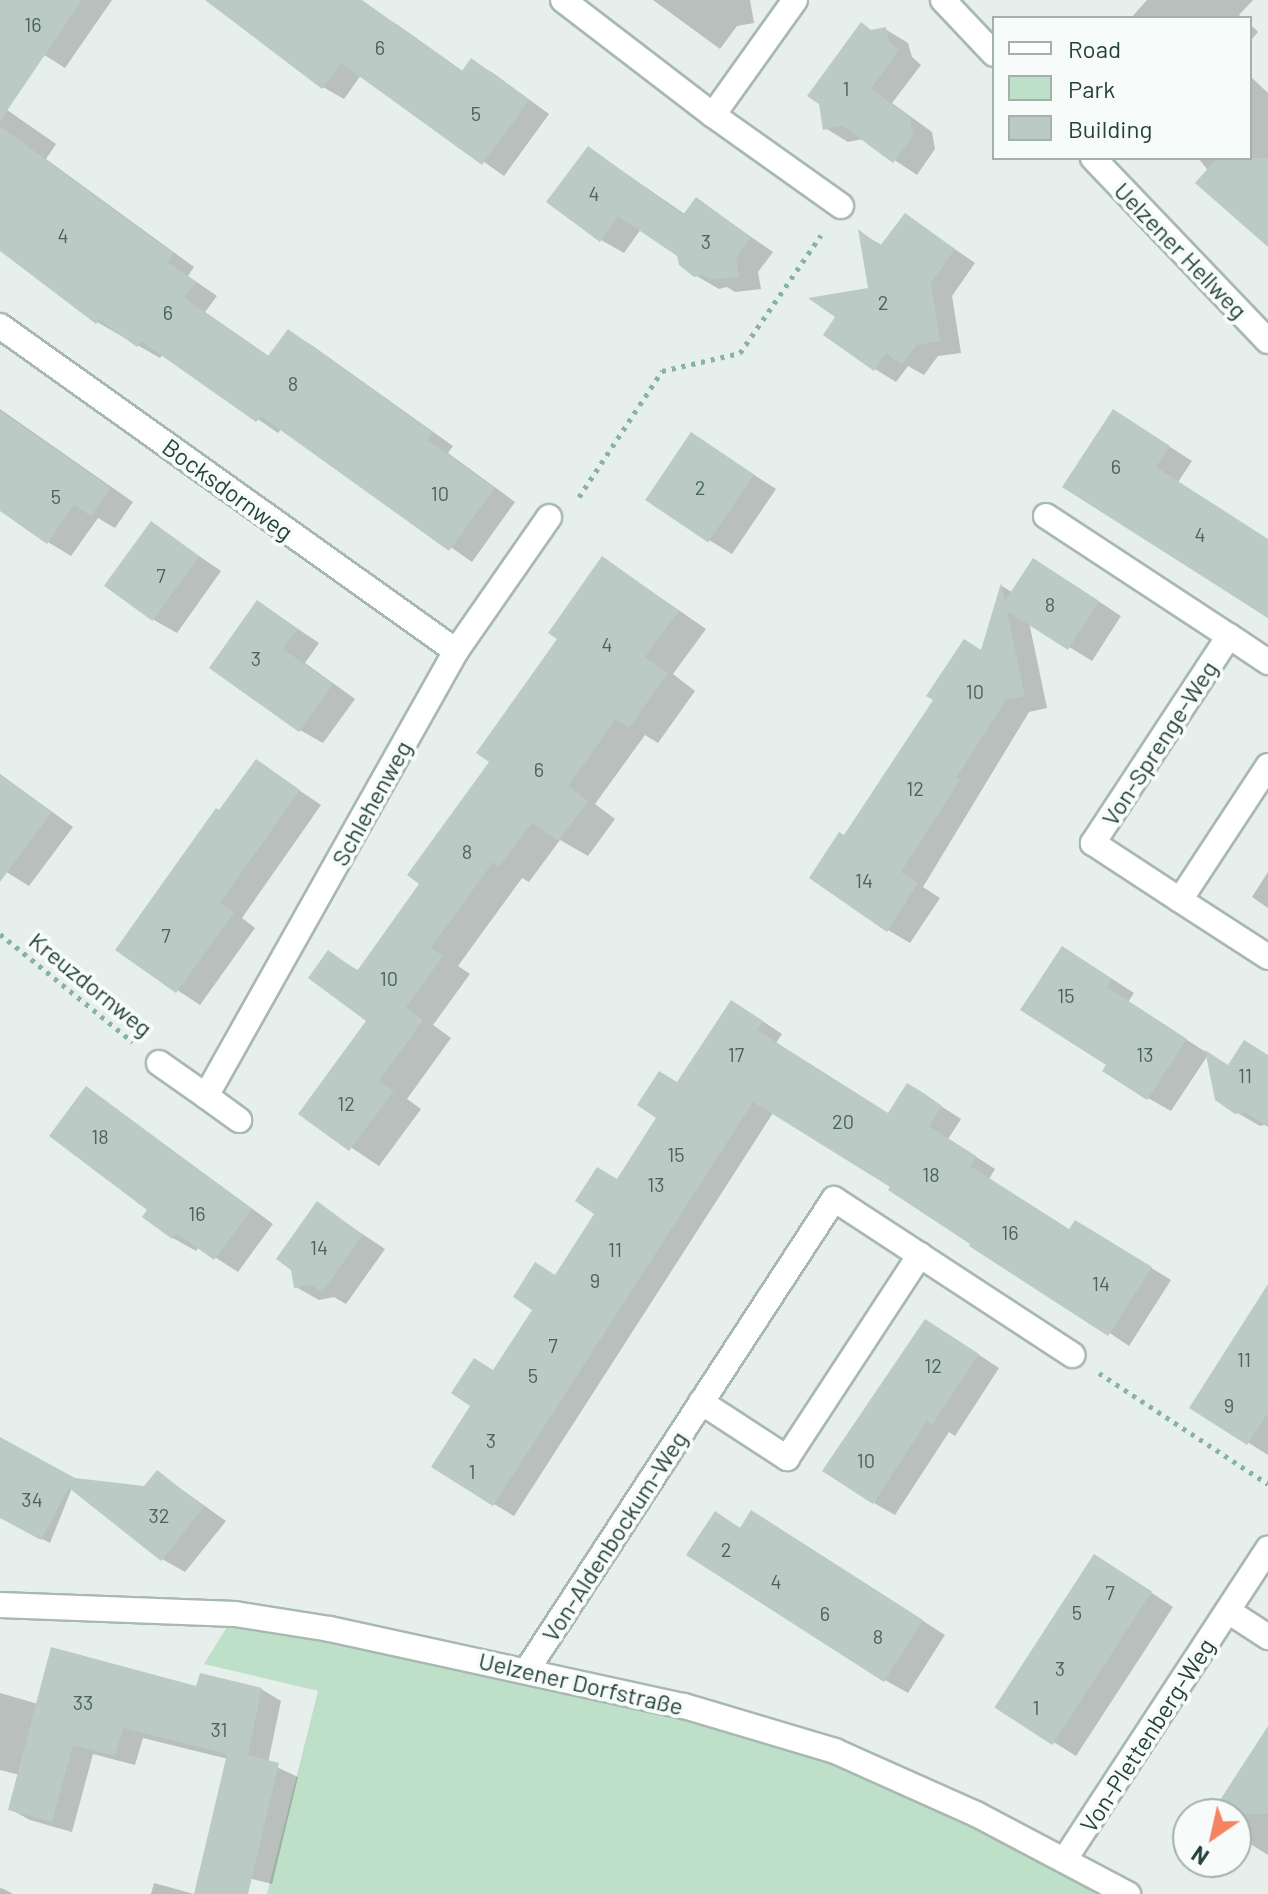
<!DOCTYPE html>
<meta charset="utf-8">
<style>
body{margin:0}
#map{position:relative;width:1268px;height:1894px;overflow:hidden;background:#e6efeb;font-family:Barlow,sans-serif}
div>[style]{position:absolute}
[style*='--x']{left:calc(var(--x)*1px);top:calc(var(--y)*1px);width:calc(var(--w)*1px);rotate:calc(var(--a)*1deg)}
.green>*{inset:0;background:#bfe0c8}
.shadow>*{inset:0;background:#0003}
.building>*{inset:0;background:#bbcac4;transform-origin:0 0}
.path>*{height:5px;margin-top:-2.5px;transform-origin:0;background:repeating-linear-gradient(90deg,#86b3a5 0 4px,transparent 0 10px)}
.roads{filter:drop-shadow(2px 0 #a8b8b2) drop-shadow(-2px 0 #a8b8b2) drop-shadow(0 2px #a8b8b2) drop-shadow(0 -2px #a8b8b2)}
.minor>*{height:24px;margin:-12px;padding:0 12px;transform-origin:12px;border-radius:12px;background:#fff}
span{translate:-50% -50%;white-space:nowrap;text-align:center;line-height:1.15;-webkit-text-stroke:8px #f7fbf9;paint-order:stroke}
.number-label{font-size:20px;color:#4a645c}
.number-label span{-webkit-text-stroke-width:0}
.street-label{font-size:24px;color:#24423a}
.legend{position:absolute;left:992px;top:16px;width:260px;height:144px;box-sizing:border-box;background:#f7fbf9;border:2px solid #a3b1ad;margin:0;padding:10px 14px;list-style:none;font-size:24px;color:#24423a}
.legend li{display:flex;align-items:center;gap:16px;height:40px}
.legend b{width:40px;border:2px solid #a3b1ad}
.north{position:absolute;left:1172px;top:1798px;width:80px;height:80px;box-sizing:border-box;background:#f7fbf9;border:2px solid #a3b1ad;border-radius:50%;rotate:214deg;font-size:22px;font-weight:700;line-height:32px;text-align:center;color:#24423a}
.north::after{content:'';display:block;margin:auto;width:28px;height:36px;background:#f4845f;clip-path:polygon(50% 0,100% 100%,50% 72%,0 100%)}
</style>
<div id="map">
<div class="green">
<div style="clip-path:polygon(235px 1614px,835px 1751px,1128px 1894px,267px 1894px,318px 1691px,204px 1664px)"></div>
</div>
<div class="shadow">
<div style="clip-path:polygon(0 0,112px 0,65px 68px,0 27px)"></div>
<div style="clip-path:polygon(207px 0,353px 0,398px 25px,464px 72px,472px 61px,493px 73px,549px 114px,504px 176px,361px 75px,344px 99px,323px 87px)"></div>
<div style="clip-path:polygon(653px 0,750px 0,754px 23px,737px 26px,720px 49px)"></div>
<div style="clip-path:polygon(1147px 0,1253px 0,1239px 15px,1243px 18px,1131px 18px)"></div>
<div style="clip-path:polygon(1250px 24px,1258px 32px,1250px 41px)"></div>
<div style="clip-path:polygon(885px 29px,908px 43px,912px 57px,921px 65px,892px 103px,932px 132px,935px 149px,917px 175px,863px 139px,848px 142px,825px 128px,873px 32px)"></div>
<div style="clip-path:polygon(1250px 76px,1268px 93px,1268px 244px,1198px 158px,1250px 158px)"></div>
<div style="clip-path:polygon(0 105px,56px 144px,46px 159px,194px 267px,188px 276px,217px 296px,205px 312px,270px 357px,288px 332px,310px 344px,453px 446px,448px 453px,515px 502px,472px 562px,282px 428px,278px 433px,163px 354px,160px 358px,97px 322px,0 248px)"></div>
<div style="clip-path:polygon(589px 148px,686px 215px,697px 200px,773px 252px,758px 272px,761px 289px,735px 292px,727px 287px,719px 289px,695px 275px,679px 255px,641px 229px,624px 253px,601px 240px)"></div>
<div style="clip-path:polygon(905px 215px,975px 263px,952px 296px,961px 353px,938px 356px,924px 375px,908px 366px,896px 382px,875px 369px,870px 290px,861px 233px,883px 246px)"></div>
<div style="clip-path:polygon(0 409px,133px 502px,115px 528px,98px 518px,71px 556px,48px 542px,0 475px)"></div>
<div style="clip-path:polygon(1114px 411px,1192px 461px,1178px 482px,1268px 541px,1268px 618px,1065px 486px)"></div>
<div style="clip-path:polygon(692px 435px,776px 489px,732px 554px,709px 540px)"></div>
<div style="clip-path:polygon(152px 524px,221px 571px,177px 633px,154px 620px)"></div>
<div style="clip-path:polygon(603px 558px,706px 629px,673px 674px,695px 691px,658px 743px,645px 735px,595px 804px,615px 819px,588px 856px,560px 840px,529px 882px,522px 878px,458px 966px,470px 974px,433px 1025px,451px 1038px,407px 1099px,421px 1109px,379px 1166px,301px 1114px,369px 1021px,329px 953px,359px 971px,422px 884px)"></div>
<div style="clip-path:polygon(1057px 574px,1121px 616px,1092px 661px,1029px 622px,1047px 708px,1029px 712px,923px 887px,940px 898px,910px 943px,888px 930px,845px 838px,983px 652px,1002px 586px,1013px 593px)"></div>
<div style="clip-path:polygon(258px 602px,319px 643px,305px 663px,355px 699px,323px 743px,300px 730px)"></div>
<div style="clip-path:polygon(256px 761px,321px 805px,242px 918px,255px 928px,200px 1005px,117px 950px)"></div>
<div style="clip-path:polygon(0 774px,73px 827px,29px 886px,0 868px)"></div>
<div style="clip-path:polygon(1268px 872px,1268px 908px,1252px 897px)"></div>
<div style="clip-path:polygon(1086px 962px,1134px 993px,1128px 1002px,1229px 1067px,1268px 1056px,1268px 1124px,1260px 1126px,1236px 1112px,1208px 1055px,1171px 1111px,1148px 1098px,1109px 1065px)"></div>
<div style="clip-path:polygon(752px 1014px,782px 1034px,776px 1043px,889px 1115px,908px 1086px,947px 1110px,961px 1119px,948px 1139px,995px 1169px,989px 1179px,1070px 1231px,1096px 1234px,1171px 1280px,1129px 1346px,892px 1186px,773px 1113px,514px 1516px,494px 1504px,494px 1372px,678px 1084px)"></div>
<div style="clip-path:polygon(87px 1088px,273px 1224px,238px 1272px,199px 1247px,196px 1251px,173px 1238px,144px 1217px,150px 1210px)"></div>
<div style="clip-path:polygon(317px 1204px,385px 1249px,346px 1304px,334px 1297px,319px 1300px,296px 1287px)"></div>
<div style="clip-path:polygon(1268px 1297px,1268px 1455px,1192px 1407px)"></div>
<div style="clip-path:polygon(947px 1334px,999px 1368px,955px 1436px,949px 1432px,895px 1515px,874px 1503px)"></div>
<div style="clip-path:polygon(0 1448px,74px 1480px,145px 1488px,157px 1472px,226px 1521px,185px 1572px,162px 1559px,72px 1488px,50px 1543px,0 1516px)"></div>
<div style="clip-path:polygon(716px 1513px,742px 1529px,775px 1526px,945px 1635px,908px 1693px,885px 1680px)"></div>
<div style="clip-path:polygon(1117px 1570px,1173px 1607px,1076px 1756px,997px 1707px)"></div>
<div style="clip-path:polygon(198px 1689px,261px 1689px,281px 1701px,268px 1763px,298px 1777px,272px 1884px,224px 1872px,228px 1759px,143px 1738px,135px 1765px,93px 1754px,72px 1832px,30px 1820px,10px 1809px,20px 1775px,0 1770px,0 1693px,38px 1704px)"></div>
<div style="clip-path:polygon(1268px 1776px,1268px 1855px,1236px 1835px,1236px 1814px,1214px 1814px)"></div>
<div style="clip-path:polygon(154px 1883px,194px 1894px,151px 1894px)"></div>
<div style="clip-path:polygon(0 1888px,4px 1889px,13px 1894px,0 1894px)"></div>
</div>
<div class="building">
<div style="clip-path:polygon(0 0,82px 0,0 121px)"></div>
<div style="clip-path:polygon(205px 0,362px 0,462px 71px,471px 58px,529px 100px,482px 165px,341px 63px,322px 89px)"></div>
<div style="clip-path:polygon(861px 22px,871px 30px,886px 27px,889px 42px,899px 50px,871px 89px,910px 117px,913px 135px,893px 163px,843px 126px,823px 130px,819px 104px,807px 96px)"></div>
<div style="clip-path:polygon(0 126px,173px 253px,168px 262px,196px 282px,184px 298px,268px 356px,288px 329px,432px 432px,427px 440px,495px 488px,449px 551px,261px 416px,256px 422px,141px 341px,137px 347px,99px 320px,96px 324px,0 251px)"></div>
<div style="clip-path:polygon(588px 146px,683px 215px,696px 197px,751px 237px,736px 258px,739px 277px,711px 280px,703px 275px,694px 277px,679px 265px,677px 256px,618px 216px,600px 242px,546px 202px)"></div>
<div style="clip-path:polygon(1217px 158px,1268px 158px,1268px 247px,1195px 183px)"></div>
<div style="clip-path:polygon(905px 213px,955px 249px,931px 283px,940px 341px,917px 345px,902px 365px,886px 353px,874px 371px,823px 335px,835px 317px,808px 298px,868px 288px,858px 229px,880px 246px)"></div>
<div style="clip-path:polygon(1113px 409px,1170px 446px,1156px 467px,1268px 539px,1268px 618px,1062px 487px)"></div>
<div style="clip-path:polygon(0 411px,111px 488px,91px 516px,74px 505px,47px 544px,0 511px)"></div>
<div style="left:691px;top:432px;width:76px;height:82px;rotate:34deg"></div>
<div style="left:151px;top:521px;width:60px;height:80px;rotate:36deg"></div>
<div style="clip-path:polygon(602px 556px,679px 611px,645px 657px,668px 673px,629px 728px,616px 719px,568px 786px,588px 801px,558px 841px,532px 823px,499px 867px,493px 862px,431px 948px,443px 956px,406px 1007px,423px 1020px,379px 1081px,394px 1091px,349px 1151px,298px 1114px,366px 1021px,308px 978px,328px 950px,357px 971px,419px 884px,407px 875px,489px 762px,476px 753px,557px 639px,548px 633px)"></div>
<div style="clip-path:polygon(1033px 558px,1099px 601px,1068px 650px,1007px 611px,1025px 696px,1006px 700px,956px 778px,960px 780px,901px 872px,918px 883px,887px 932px,809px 878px,839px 832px,844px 835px,933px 700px,926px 696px,964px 639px,981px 650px,1001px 583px,1005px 601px)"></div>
<div style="clip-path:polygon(257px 600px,298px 629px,283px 649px,333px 684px,299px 732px,209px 668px)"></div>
<div style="clip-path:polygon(256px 759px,300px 790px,220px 903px,234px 913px,176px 993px,115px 950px,216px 808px,219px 810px)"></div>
<div style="clip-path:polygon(0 775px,52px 812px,0 882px)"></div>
<div style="clip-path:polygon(1062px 946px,1112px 979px,1107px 987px,1187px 1039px,1147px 1100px,1102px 1071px,1106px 1065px,1020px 1010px)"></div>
<div style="clip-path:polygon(731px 1000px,763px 1021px,757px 1030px,888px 1113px,907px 1083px,925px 1094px,942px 1106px,929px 1126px,976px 1156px,970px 1166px,1069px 1229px,1075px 1220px,1152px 1267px,1108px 1336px,969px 1246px,970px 1244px,888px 1190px,890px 1187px,753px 1102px,493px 1506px,431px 1467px,470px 1406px,451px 1393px,474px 1358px,493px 1370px,532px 1310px,513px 1297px,535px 1262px,555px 1275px,594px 1214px,575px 1201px,597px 1167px,617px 1179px,656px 1118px,637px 1105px,659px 1071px,677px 1082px)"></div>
<div style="clip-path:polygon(1244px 1040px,1268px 1055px,1268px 1127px,1245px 1112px,1235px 1114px,1215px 1100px,1205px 1050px,1228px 1065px)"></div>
<div style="clip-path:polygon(86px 1086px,252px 1209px,214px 1260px,177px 1233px,172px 1239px,142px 1217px,147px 1210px,49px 1136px)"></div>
<div style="clip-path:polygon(317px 1201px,363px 1235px,322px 1292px,311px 1285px,294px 1288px,291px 1270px,276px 1259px)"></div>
<div style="clip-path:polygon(1268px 1284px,1268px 1413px,1247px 1445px,1189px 1408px)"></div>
<div style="clip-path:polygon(925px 1319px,979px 1354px,932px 1425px,927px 1421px,873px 1504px,822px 1471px)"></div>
<div style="clip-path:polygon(0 1437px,75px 1478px,144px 1486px,157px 1470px,204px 1507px,161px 1561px,69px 1488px,41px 1540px,0 1518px)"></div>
<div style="clip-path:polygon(751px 1510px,923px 1620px,884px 1682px,686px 1555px,715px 1511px,740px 1528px)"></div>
<div style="left:1094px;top:1554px;width:69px;height:183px;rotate:33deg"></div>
<div style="clip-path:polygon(51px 1647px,196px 1686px,200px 1673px,262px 1688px,248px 1755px,279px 1763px,248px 1894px,194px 1894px,227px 1754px,123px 1728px,115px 1756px,73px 1745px,52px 1822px,8px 1810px)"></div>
<div style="clip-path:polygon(1268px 1726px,1268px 1814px,1211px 1814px)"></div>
</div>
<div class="path">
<div style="--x:579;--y:497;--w:151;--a:-56.6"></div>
<div style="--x:662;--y:371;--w:80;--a:-13"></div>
<div style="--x:740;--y:353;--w:143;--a:-55.5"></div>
<div style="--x:0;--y:934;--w:171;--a:39.1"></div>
<div style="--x:1099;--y:1373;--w:202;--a:33.3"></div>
</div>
<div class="roads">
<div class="minor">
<div style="--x:563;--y:0;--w:189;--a:37.5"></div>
<div style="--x:713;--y:115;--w:141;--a:-54.5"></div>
<div style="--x:943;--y:0;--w:74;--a:46.6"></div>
<div style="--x:713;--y:115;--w:157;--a:35.4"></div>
<div style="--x:1093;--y:158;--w:253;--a:46.3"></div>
<div style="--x:0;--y:326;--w:560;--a:35.48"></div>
<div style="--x:1046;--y:516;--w:219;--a:33.3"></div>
<div style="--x:1229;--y:636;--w:248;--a:123.3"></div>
<div style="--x:1093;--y:843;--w:104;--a:33.2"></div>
<div style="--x:1229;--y:636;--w:47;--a:33.7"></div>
<div style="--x:1268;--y:766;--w:160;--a:123.3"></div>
<div style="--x:1180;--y:900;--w:105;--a:32.9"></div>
<div style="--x:159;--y:1063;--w:57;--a:35.1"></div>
<div style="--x:206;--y:1096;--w:510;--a:-60.67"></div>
<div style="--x:456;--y:651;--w:163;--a:-55.2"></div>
<div style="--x:206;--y:1096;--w:41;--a:36"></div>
<div style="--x:701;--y:1402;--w:103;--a:33.1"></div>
<div style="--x:787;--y:1458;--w:243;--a:-56.8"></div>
<div style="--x:0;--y:1605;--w:235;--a:2.2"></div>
<div style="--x:235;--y:1614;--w:96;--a:9"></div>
<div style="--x:330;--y:1629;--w:362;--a:12.3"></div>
<div style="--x:684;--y:1706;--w:158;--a:16.6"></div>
<div style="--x:835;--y:1751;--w:154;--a:24.1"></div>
<div style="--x:976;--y:1814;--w:172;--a:27.8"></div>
<div style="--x:1228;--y:1611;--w:48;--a:33"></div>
<div style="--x:527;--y:1670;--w:562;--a:-56.9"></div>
<div style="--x:834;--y:1199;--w:285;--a:33.2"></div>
<div style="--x:1065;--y:1859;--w:371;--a:-56.8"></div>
</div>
</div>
<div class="number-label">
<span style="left:33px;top:24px">16</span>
<span style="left:380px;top:47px">6</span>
<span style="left:846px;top:88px">1</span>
<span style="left:476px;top:113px">5</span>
<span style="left:594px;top:193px">4</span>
<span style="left:63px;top:235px">4</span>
<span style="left:706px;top:241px">3</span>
<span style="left:883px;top:302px">2</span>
<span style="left:168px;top:312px">6</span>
<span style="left:293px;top:383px">8</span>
<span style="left:1116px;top:466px">6</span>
<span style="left:700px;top:487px">2</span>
<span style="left:440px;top:493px">10</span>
<span style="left:56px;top:496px">5</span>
<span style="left:1200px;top:534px">4</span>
<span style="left:161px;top:575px">7</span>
<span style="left:1050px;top:604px">8</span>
<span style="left:607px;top:644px">4</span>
<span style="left:256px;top:658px">3</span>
<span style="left:975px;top:691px">10</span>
<span style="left:539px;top:769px">6</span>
<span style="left:915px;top:788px">12</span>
<span style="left:467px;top:851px">8</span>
<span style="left:864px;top:880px">14</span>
<span style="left:166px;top:935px">7</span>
<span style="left:389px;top:978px">10</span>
<span style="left:1066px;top:995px">15</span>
<span style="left:736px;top:1054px">17</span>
<span style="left:1145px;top:1054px">13</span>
<span style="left:1245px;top:1075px">11</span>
<span style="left:346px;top:1103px">12</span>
<span style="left:843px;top:1121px">20</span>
<span style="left:100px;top:1136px">18</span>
<span style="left:676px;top:1154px">15</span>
<span style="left:931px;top:1174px">18</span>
<span style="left:656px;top:1184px">13</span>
<span style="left:197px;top:1213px">16</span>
<span style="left:1010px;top:1232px">16</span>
<span style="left:319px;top:1247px">14</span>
<span style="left:615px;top:1249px">11</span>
<span style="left:595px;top:1280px">9</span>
<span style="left:1101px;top:1283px">14</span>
<span style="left:553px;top:1345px">7</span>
<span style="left:1244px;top:1359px">11</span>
<span style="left:933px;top:1365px">12</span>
<span style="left:533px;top:1375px">5</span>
<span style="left:1229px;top:1405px">9</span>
<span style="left:491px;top:1440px">3</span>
<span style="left:866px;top:1460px">10</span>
<span style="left:472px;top:1471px">1</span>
<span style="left:32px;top:1499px">34</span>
<span style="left:159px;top:1515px">32</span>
<span style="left:726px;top:1549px">2</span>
<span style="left:776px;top:1581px">4</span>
<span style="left:1110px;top:1592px">7</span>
<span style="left:1077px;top:1612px">5</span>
<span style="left:825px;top:1613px">6</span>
<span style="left:878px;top:1636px">8</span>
<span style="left:1060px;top:1668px">3</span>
<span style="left:83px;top:1702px">33</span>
<span style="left:1036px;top:1707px">1</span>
<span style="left:219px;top:1729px">31</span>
</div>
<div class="street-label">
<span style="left:1181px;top:250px;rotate:46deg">Uelzener Hellweg</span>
<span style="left:228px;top:489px;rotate:36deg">Bocksdornweg</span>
<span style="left:1159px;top:743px;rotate:-57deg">Von-Sprenge-Weg</span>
<span style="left:371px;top:803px;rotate:-61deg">Schlehenweg</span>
<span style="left:91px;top:984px;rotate:39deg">Kreuzdornweg</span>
<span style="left:614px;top:1536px;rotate:-57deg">Von-Aldenbockum-Weg</span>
<span style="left:581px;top:1683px;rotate:13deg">Uelzener Dorfstraße</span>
<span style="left:1147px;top:1735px;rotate:-57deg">Von-Plettenberg-Weg</span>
</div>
<ul class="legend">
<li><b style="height:10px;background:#fff"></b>Road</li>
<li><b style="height:22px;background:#bfe0c8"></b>Park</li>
<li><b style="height:22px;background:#bbcac4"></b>Building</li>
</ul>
<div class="north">N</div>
</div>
